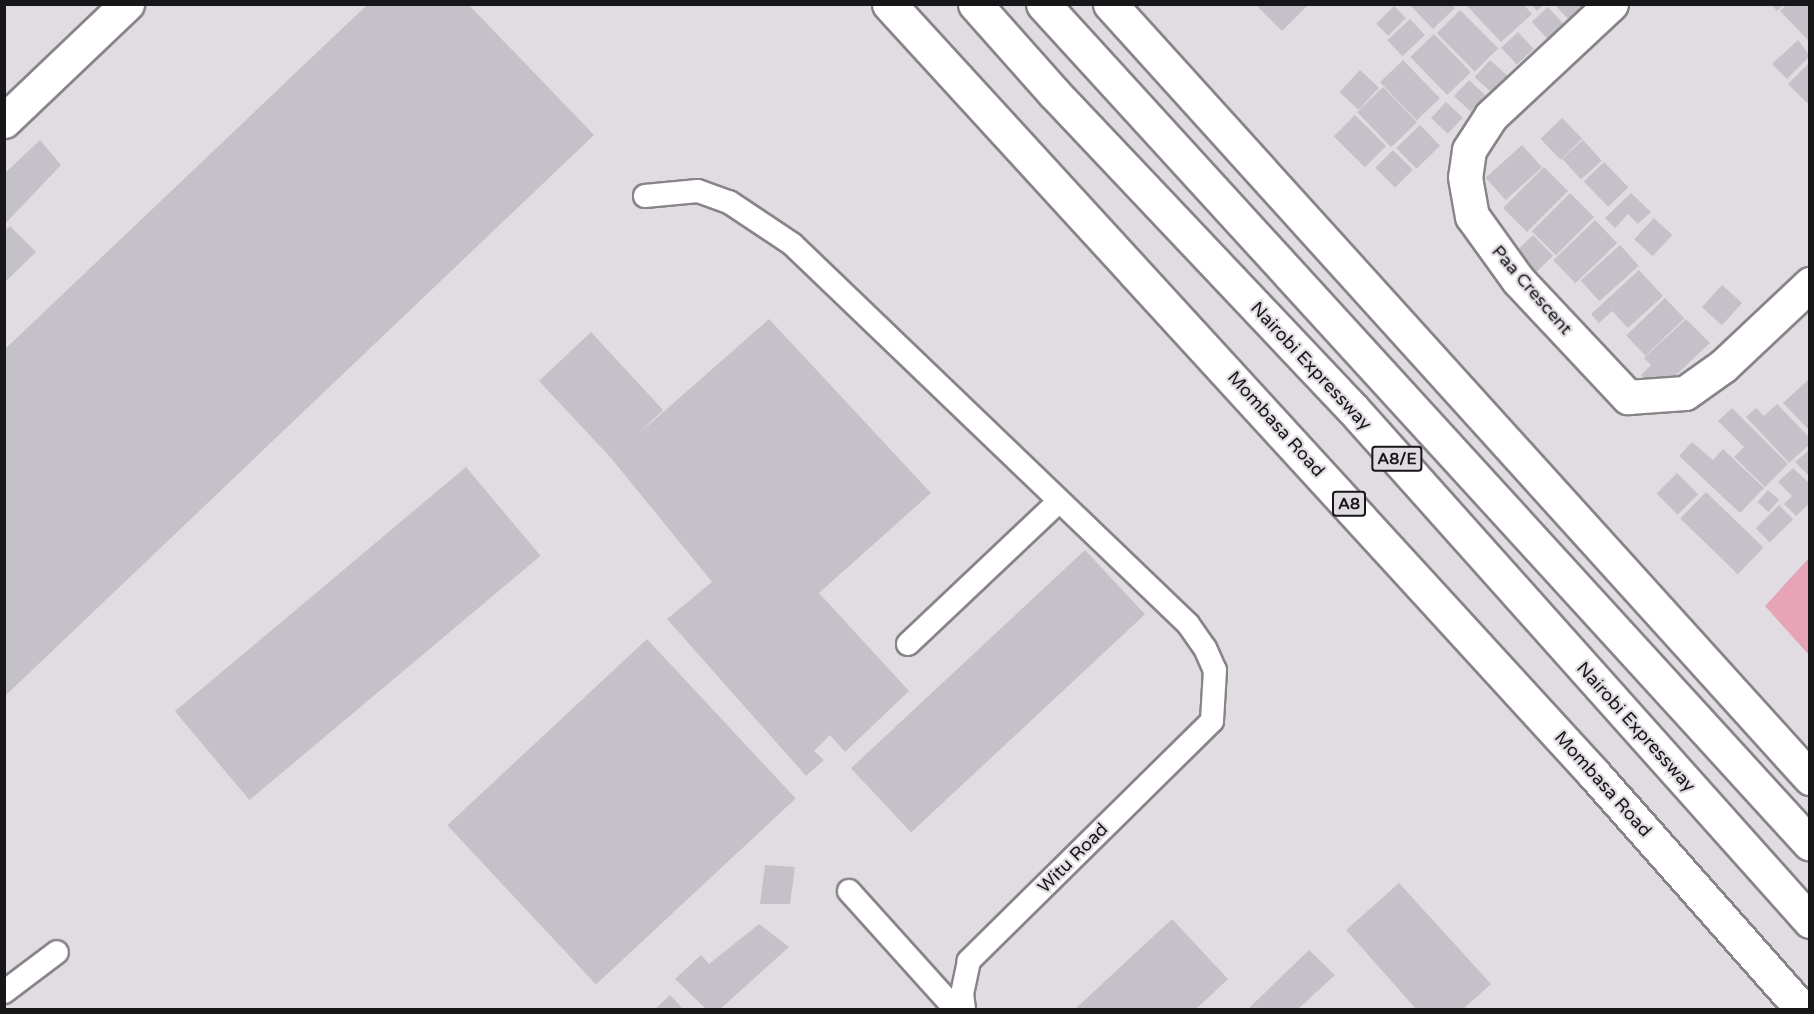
<!DOCTYPE html>
<style>
body{margin:0}
#map{position:relative;width:1814px;height:1014px;overflow:hidden;background:#e1dce2;font-family:"Varela Round",sans-serif}
div>[style]{position:absolute}
[style*='--x']{left:calc(var(--x)*1px);top:calc(var(--y)*1px);width:calc(var(--w)*1px);rotate:calc(var(--a)*1deg)}
.green>*{inset:0;background:#e7a4b7}
.building>*{inset:0;background:#c4c2c8;transform-origin:0 0}
.roads{filter:drop-shadow(2px 0 #898489) drop-shadow(-2px 0 #898489) drop-shadow(0 2px #898489) drop-shadow(0 -2px #898489)}
.service>*{height:22px;margin:-11px;padding:0 11px;transform-origin:11px;border-radius:11px;background:#fff}
.minor>*{height:33px;margin:-16.5px;padding:0 16.5px;transform-origin:16.5px;border-radius:16.5px;background:#fff}
.trunk>*{height:33px;margin:-16.5px;padding:0 16.5px;transform-origin:16.5px;border-radius:16.5px;background:#fff}
.motorway>*{height:33px;margin:-16.5px;padding:0 16.5px;transform-origin:16.5px;border-radius:16.5px;background:#fff}
span{translate:-50% -50%;white-space:nowrap;text-align:center;line-height:1.15;-webkit-text-stroke:4.5px #e1dce2;paint-order:stroke}
.shield-label span{padding:2px 4px;background:#e1dce2;border:2px solid;border-radius:4px;-webkit-text-stroke-width:0}
.shield-label{font-size:16px;color:#171618;font-weight:700}
.street-label{font-size:18px;color:#171618}
.frame{position:absolute;inset:0;border:6px solid #171618;pointer-events:none}
</style>
<div id="map">
<div class="green">
<div style="clip-path:polygon(1809px 558px,1809px 655px,1765px 606px)"></div>
</div>
<div class="building">
<div style="clip-path:polygon(368px 4px,468px 4px,594px 135px,4px 697px,4px 350px)"></div>
<div style="clip-path:polygon(1255px 4px,1309px 4px,1282px 31px)"></div>
<div style="clip-path:polygon(1409px 4px,1451px 4px,1455px 8px,1433px 29px)"></div>
<div style="clip-path:polygon(1468px 4px,1523px 4px,1532px 14px,1501px 42px,1467px 6px)"></div>
<div style="clip-path:polygon(1531px 4px,1544px 4px,1537px 11px)"></div>
<div style="clip-path:polygon(1554px 4px,1587px 4px,1569px 20px)"></div>
<div style="clip-path:polygon(1771px 4px,1784px 4px,1777px 11px)"></div>
<div style="clip-path:polygon(1787px 4px,1810px 4px,1810px 42px,1780px 11px)"></div>
<div style="left:1394px;top:6px;width:17px;height:25px;rotate:45deg"></div>
<div style="left:1548px;top:7px;width:24px;height:22px;rotate:48deg"></div>
<div style="left:1460px;top:10px;width:54px;height:33px;rotate:45deg"></div>
<div style="left:1410px;top:19px;width:22px;height:31px;rotate:47deg"></div>
<div style="left:1518px;top:32px;width:23px;height:23px;rotate:47deg"></div>
<div style="left:1434px;top:34px;width:53px;height:33px;rotate:46deg"></div>
<div style="clip-path:polygon(1798px 40px,1810px 56px,1787px 79px,1772px 64px)"></div>
<div style="left:1403px;top:60px;width:53px;height:32px;rotate:46deg"></div>
<div style="left:1490px;top:60px;width:24px;height:23px;rotate:42deg"></div>
<div style="clip-path:polygon(1810px 62px,1810px 101px,1807px 103px,1788px 84px)"></div>
<div style="left:1360px;top:70px;width:26px;height:30px;rotate:43deg"></div>
<div style="left:1469px;top:80px;width:23px;height:22px;rotate:43deg"></div>
<div style="left:1383px;top:87px;width:49px;height:36px;rotate:46deg"></div>
<div style="left:1446px;top:102px;width:23px;height:22px;rotate:43deg"></div>
<div style="left:1355px;top:115px;width:44px;height:30px;rotate:45deg"></div>
<div style="left:1562px;top:118px;width:29px;height:30px;rotate:46deg"></div>
<div style="left:1420px;top:125px;width:29px;height:33px;rotate:46deg"></div>
<div style="clip-path:polygon(40px 140px,61px 165px,4px 225px,4px 174px)"></div>
<div style="left:1583px;top:140px;width:28px;height:28px;rotate:48deg"></div>
<div style="left:1522px;top:145px;width:30px;height:49px;rotate:48deg"></div>
<div style="left:1393px;top:150px;width:28px;height:25px;rotate:45deg"></div>
<div style="left:1604px;top:162px;width:35px;height:28px;rotate:46deg"></div>
<div style="left:1544px;top:167px;width:34px;height:58px;rotate:45deg"></div>
<div style="left:1570px;top:193px;width:34px;height:54px;rotate:45deg"></div>
<div style="clip-path:polygon(1631px 193px,1651px 212px,1638px 224px,1628px 214px,1615px 228px,1605px 218px)"></div>
<div style="left:1654px;top:218px;width:25px;height:29px;rotate:43deg"></div>
<div style="left:1595px;top:220px;width:32px;height:58px;rotate:46deg"></div>
<div style="clip-path:polygon(10px 226px,36px 252px,4px 283px,4px 231px)"></div>
<div style="left:1533px;top:235px;width:29px;height:29px;rotate:46deg"></div>
<div style="left:1620px;top:245px;width:28px;height:53px;rotate:48deg"></div>
<div style="clip-path:polygon(1639px 270px,1663px 296px,1628px 328px,1612px 311px,1599px 323px,1591px 314px)"></div>
<div style="left:1722px;top:285px;width:27px;height:30px;rotate:42deg"></div>
<div style="left:1665px;top:298px;width:28px;height:54px;rotate:46deg"></div>
<div style="clip-path:polygon(769px 319px,931px 493px,819px 593px,909px 691px,845px 752px,830px 735px,814px 751px,824px 760px,806px 776px,667px 619px,712px 582px,611px 458px,539px 381px,591px 332px,663px 410px,636px 436px)"></div>
<div style="clip-path:polygon(1686px 319px,1710px 343px,1657px 393px,1641px 375px,1651px 365px,1644px 358px)"></div>
<div style="clip-path:polygon(1810px 378px,1810px 431px,1783px 403px)"></div>
<div style="clip-path:polygon(1777px 404px,1810px 438px,1810px 444px,1789px 463px,1746px 417px,1756px 408px,1764px 416px)"></div>
<div style="clip-path:polygon(1732px 408px,1788px 464px,1765px 487px,1734px 457px,1744px 447px,1718px 421px)"></div>
<div style="clip-path:polygon(1692px 442px,1713px 460px,1723px 449px,1764px 488px,1740px 513px,1679px 456px)"></div>
<div style="clip-path:polygon(1810px 449px,1810px 477px,1795px 462px)"></div>
<div style="left:466px;top:467px;width:116px;height:380px;rotate:50deg"></div>
<div style="clip-path:polygon(1793px 468px,1810px 484px,1810px 503px,1796px 516px,1784px 504px,1792px 496px,1778px 482px)"></div>
<div style="left:1677px;top:473px;width:30px;height:29px;rotate:45deg"></div>
<div style="left:1768px;top:490px;width:15px;height:16px;rotate:42deg"></div>
<div style="left:1706px;top:492px;width:80px;height:37px;rotate:44deg"></div>
<div style="left:1779px;top:505px;width:20px;height:33px;rotate:45deg"></div>
<div style="left:1085px;top:550px;width:88px;height:320px;rotate:47deg"></div>
<div style="left:647px;top:639px;width:218px;height:273px;rotate:47deg"></div>
<div style="clip-path:polygon(765px 865px,795px 867px,790px 904px,760px 904px)"></div>
<div style="clip-path:polygon(1399px 883px,1491px 984px,1462px 1010px,1417px 1010px,1346px 930px)"></div>
<div style="clip-path:polygon(1172px 919px,1228px 979px,1195px 1010px,1074px 1010px)"></div>
<div style="clip-path:polygon(759px 924px,789px 947px,719px 1010px,707px 1010px,675px 979px,701px 955px,709px 964px)"></div>
<div style="clip-path:polygon(1309px 950px,1335px 975px,1297px 1010px,1247px 1010px)"></div>
<div style="clip-path:polygon(670px 995px,684px 1010px,654px 1010px)"></div>
</div>
<div class="roads">
<div class="service">
<div style="--x:645;--y:196;--w:53;--a:-5.4"></div>
<div style="--x:698;--y:191;--w:33;--a:20"></div>
<div style="--x:729;--y:202;--w:76;--a:33.7"></div>
<div style="--x:792;--y:244;--w:549;--a:43.82"></div>
<div style="--x:1188;--y:624;--w:29;--a:55"></div>
<div style="--x:1205;--y:648;--w:24;--a:66"></div>
<div style="--x:1215;--y:670;--w:51;--a:93.4"></div>
<div style="--x:1212;--y:721;--w:342;--a:135.4"></div>
<div style="--x:969;--y:961;--w:33;--a:102"></div>
<div style="--x:962;--y:993;--w:17;--a:83"></div>
<div style="--x:908;--y:644;--w:207;--a:-43.4"></div>
<div style="--x:849;--y:891;--w:160;--a:48"></div>
<div style="--x:4;--y:992;--w:66;--a:-37"></div>
</div>
<div class="minor">
<div style="--x:1611;--y:4;--w:164;--a:137"></div>
<div style="--x:1491;--y:116;--w:40;--a:122.9"></div>
<div style="--x:1469;--y:150;--w:27;--a:98"></div>
<div style="--x:1465;--y:177;--w:40;--a:80"></div>
<div style="--x:1472;--y:216;--w:79;--a:54.3"></div>
<div style="--x:1518;--y:280;--w:161;--a:46.8"></div>
<div style="--x:1628;--y:397;--w:57;--a:-4"></div>
<div style="--x:1685;--y:393;--w:47;--a:-35.4"></div>
<div style="--x:1723;--y:366;--w:120;--a:-43.3"></div>
<div style="--x:4;--y:121;--w:170;--a:-43.6"></div>
</div>
<div class="trunk">
<div style="--x:889;--y:4;--w:1044;--a:47.52"></div>
<div style="--x:1594;--y:774;--w:315;--a:48.5"></div>
<div style="--x:1110;--y:4;--w:1044;--a:47.87"></div>
</div>
<div class="motorway">
<div style="--x:975;--y:4;--w:119;--a:48.4"></div>
<div style="--x:1054;--y:93;--w:434;--a:46.6"></div>
<div style="--x:1352;--y:408;--w:688;--a:48.24"></div>
<div style="--x:1043;--y:4;--w:1137;--a:47.6"></div>
</div>
</div>
<div class="shield-label">
<span style="left:1397px;top:459px">A8/E</span>
<span style="left:1349px;top:504px">A8</span>
</div>
<div class="street-label">
<span style="left:1532px;top:290px;rotate:49deg">Paa Crescent</span>
<span style="left:1311px;top:366px;rotate:47deg">Nairobi Expressway</span>
<span style="left:1276px;top:424px;rotate:48deg">Mombasa Road</span>
<span style="left:1636px;top:727px;rotate:48deg">Nairobi Expressway</span>
<span style="left:1603px;top:784px;rotate:48deg">Mombasa Road</span>
<span style="left:1073px;top:858px;rotate:-45deg">Witu Road</span>
</div>
<div class="frame"></div>
</div>
